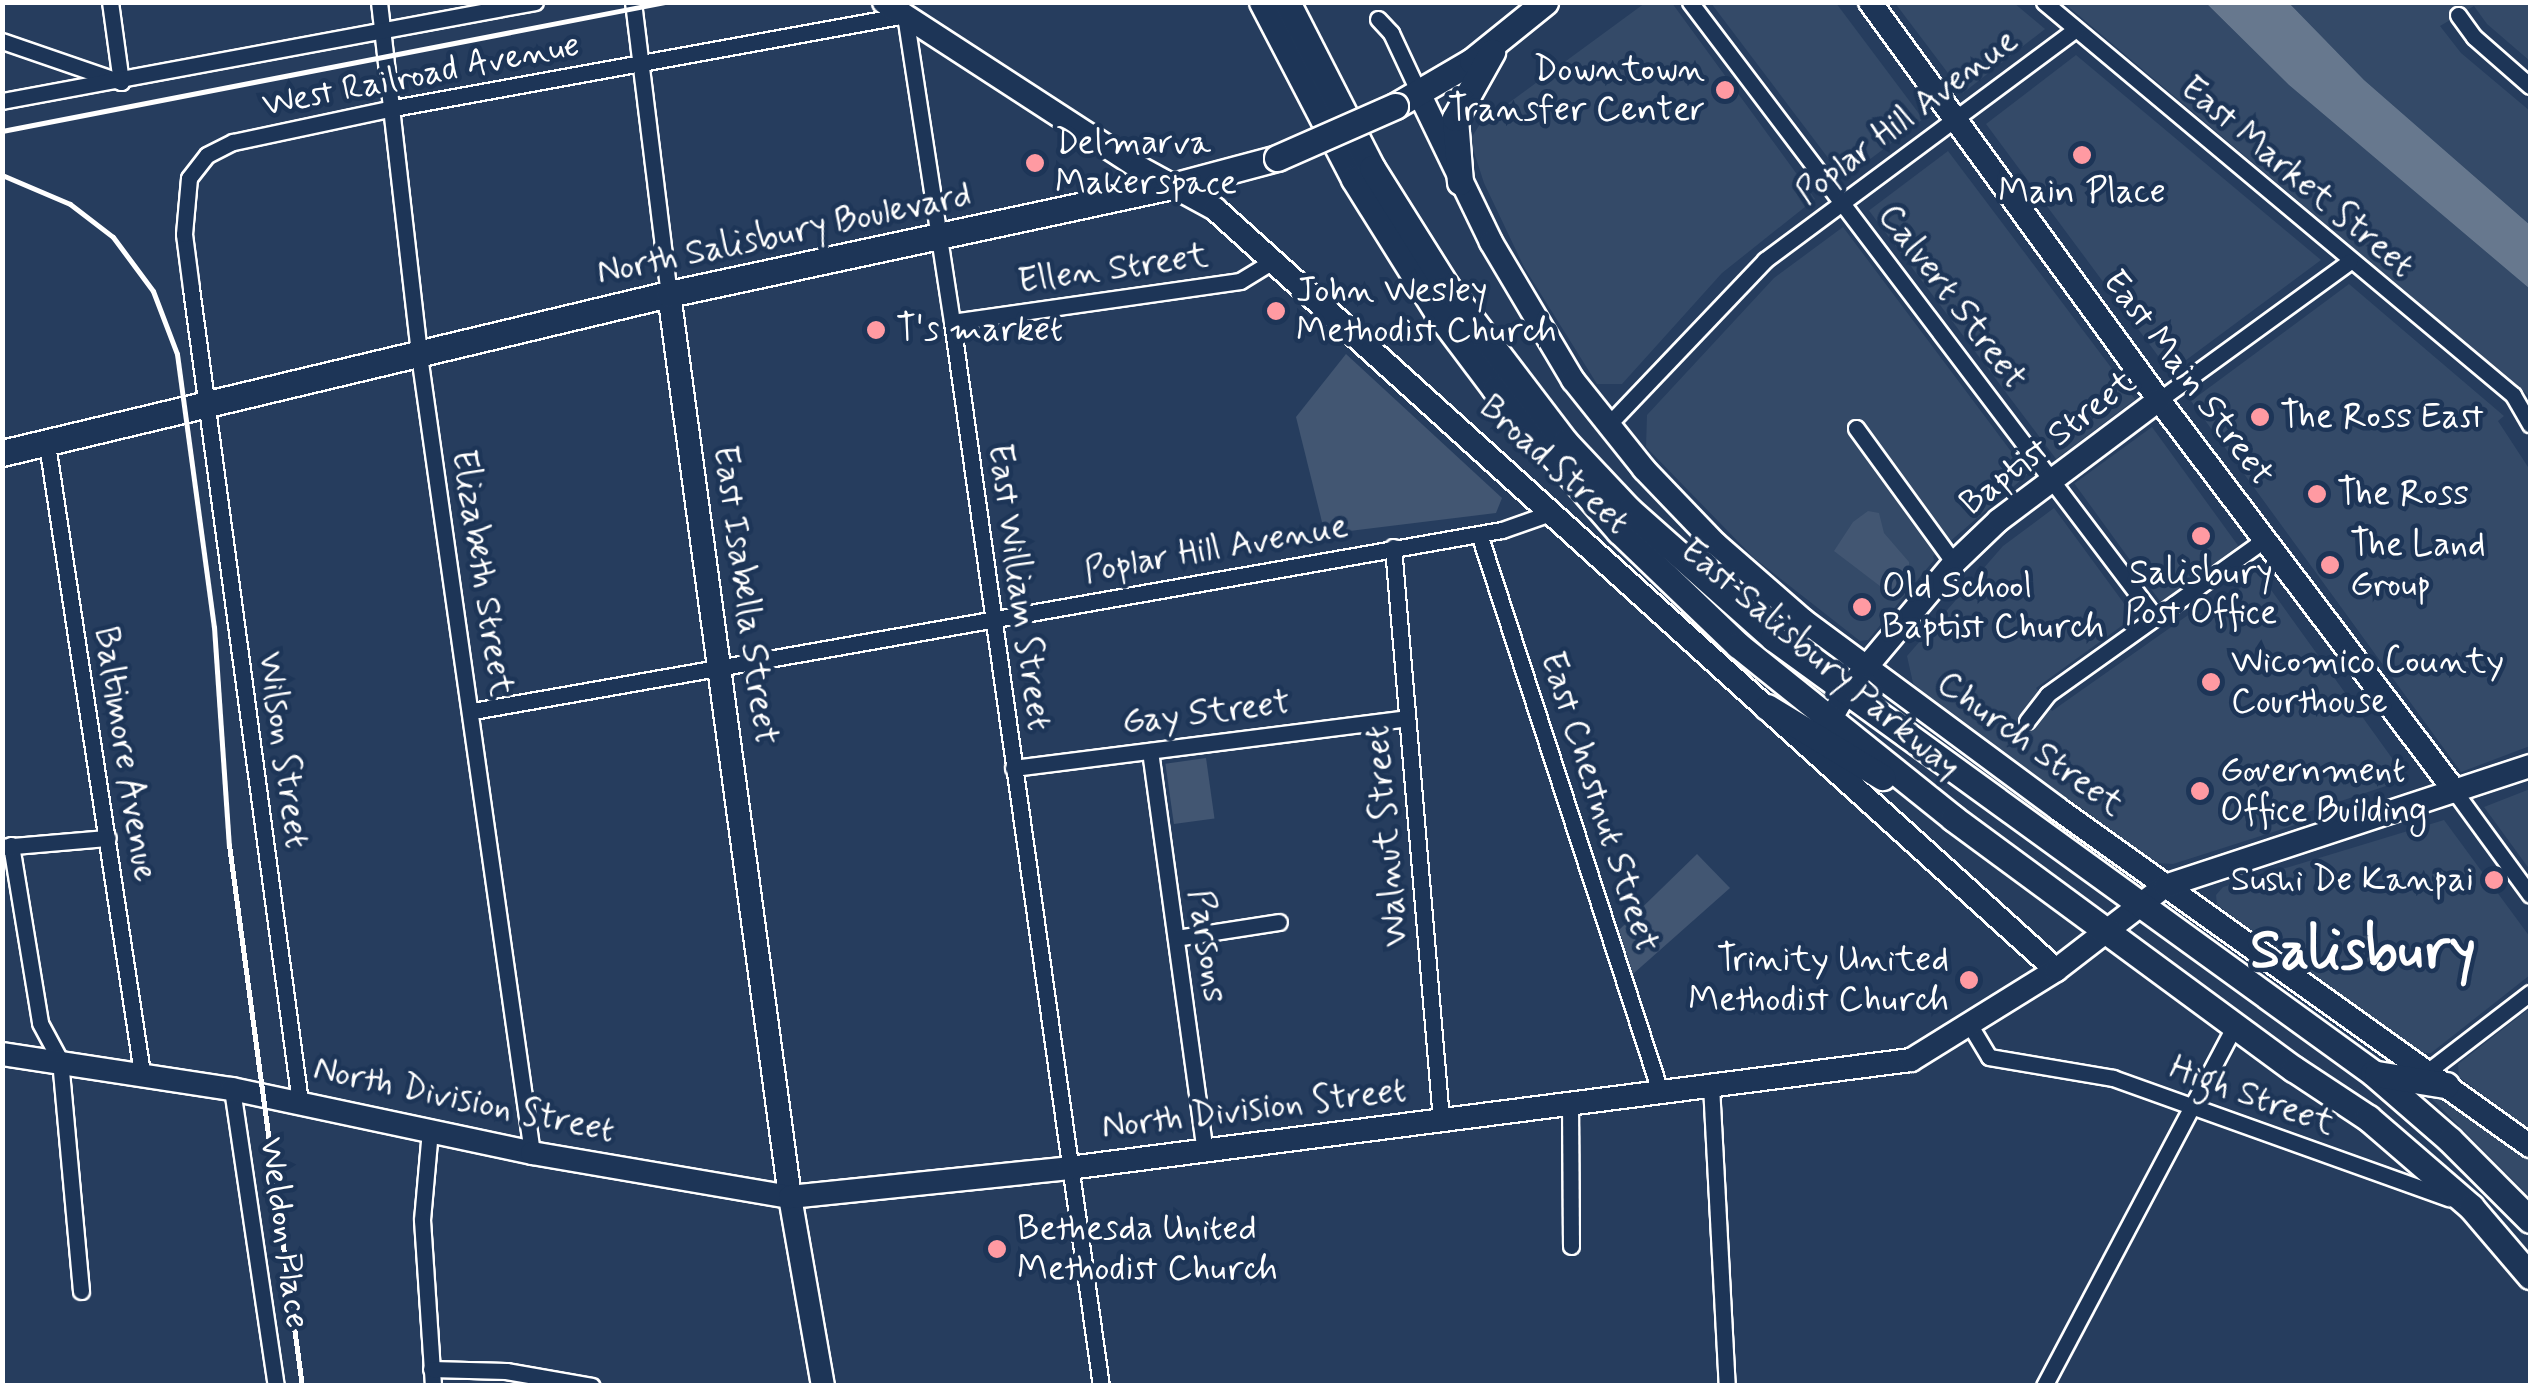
<!DOCTYPE html>
<style>
body{margin:0}
#map{position:relative;width:2533px;height:1388px;overflow:hidden;background:#263d5e;font-family:Mynerve,sans-serif}
div>[style]{position:absolute}
[style*='--x']{left:calc(var(--x)*1px);top:calc(var(--y)*1px);width:calc(var(--w)*1px);rotate:calc(var(--a)*1deg)}
.built>*{inset:0;background:#344a68;transform-origin:0 0}
.green>*{inset:0;background:#425672;transform-origin:0 0}
.water>*{inset:0;background:#67788e}
.roads{filter:drop-shadow(2px 0 #fff) drop-shadow(-2px 0 #fff) drop-shadow(0 2px #fff) drop-shadow(0 -2px #fff)}
.street>*{height:15px;margin:-7.5px;padding:0 7.5px;transform-origin:7.5px;border-radius:7.5px;background:#1d3557}
.secondary>*{height:22px;margin:-11px;padding:0 11px;transform-origin:11px;border-radius:11px;background:#1d3557}
.primary>*{height:25px;margin:-12.5px;padding:0 12.5px;transform-origin:12.5px;border-radius:12.5px;background:#1d3557}
.rail>*{height:5px;margin:-2.5px;padding:0 2.5px;transform-origin:2.5px;border-radius:2.5px;background:#fff}
.bridges{filter:drop-shadow(2px 0 #fff) drop-shadow(-2px 0 #fff) drop-shadow(0 2px #fff) drop-shadow(0 -2px #fff)}
.primary-bridge>*{height:25px;margin:-12.5px;padding:0 12.5px;transform-origin:12.5px;border-radius:12.5px;background:#1d3557}
.dots>*{width:28px;height:28px;translate:-50% -50%;box-sizing:border-box;border:5px solid #1d3557;border-radius:50%}
span{translate:-50% -50%;white-space:nowrap;text-align:center;line-height:1.15;-webkit-text-stroke:9px #1d3557;paint-order:stroke}
.poi-label{font-size:35px;color:#fff}
.right{translate:-100% -50%;text-align:right}
.left{translate:0 -50%;text-align:left}
.street-label{font-size:35px;color:#fff}
.town-label{font-size:55px;color:#fff;font-weight:700}
.frame{position:absolute;inset:0;border:5px solid #fff;pointer-events:none}
</style>
<div id="map">
<div class="built">
<div style="clip-path:polygon(1645px 3px,1672px 3px,1815px 199px,1722px 273px,1622px 384px,1597px 384px,1524px 267px,1484px 183px,1470px 140px,1480px 124px)"></div>
<div style="clip-path:polygon(1711px 3px,1836px 3px,1923px 119px,1844px 179px)"></div>
<div style="clip-path:polygon(1895px 3px,2014px 3px,2045px 29px,1963px 93px)"></div>
<div style="clip-path:polygon(2064px 3px,2206px 3px,2289px 85px,2530px 289px,2530px 397px)"></div>
<div style="clip-path:polygon(2289px 3px,2530px 3px,2530px 61px,2487px 24px,2474px 6px,2440px 26px,2461px 53px,2530px 111px,2530px 225px,2364px 80px)"></div>
<div style="clip-path:polygon(2076px 55px,2321px 260px,2170px 372px,1986px 124px)"></div>
<div style="left:1948px;top:151px;width:311px;height:99px;rotate:53deg"></div>
<div style="clip-path:polygon(1843px 227px,2028px 474px,1933px 556px,1934px 560px,1868px 640px,1860px 641px,1754px 558px,1646px 447px,1647px 415px,1774px 278px)"></div>
<div style="clip-path:polygon(2349px 284px,2504px 416px,2498px 421px,2530px 470px,2530px 746px,2461px 772px,2191px 401px)"></div>
<div style="left:2152px;top:427px;width:147px;height:96px;rotate:54deg"></div>
<div style="clip-path:polygon(2054px 508px,2134px 617px,2036px 688px,2052px 711px,2191px 613px,2204px 614px,2244px 585px,2246px 575px,2256px 569px,2407px 779px,2296px 816px,2298px 824px,2292px 826px,2173px 864px,2157px 863px,1925px 696px,1913px 683px,1907px 656px,2003px 546px)"></div>
<div style="clip-path:polygon(2530px 789px,2530px 870px,2484px 807px)"></div>
<div style="clip-path:polygon(2444px 820px,2530px 937px,2530px 975px,2431px 1053px,2419px 1053px,2217px 905px,2216px 895px,2223px 887px)"></div>
<div style="clip-path:polygon(2530px 1008px,2530px 1130px,2459px 1077px,2458px 1064px)"></div>
<div style="clip-path:polygon(2426px 1093px,2446px 1096px,2530px 1158px,2530px 1197px)"></div>
</div>
<div class="green">
<div style="clip-path:polygon(1346px 354px,1502px 498px,1496px 513px,1325px 534px,1296px 417px)"></div>
<div style="clip-path:polygon(1868px 511px,1879px 513px,1884px 533px,1909px 562px,1909px 579px,1893px 596px,1834px 551px,1853px 522px)"></div>
<div style="left:1206px;top:758px;width:61px;height:41px;rotate:82deg"></div>
<div style="clip-path:polygon(1697px 854px,1730px 888px,1633px 974px,1619px 930px)"></div>
</div>
<div class="water">
<div style="clip-path:polygon(2206px 3px,2289px 3px,2364px 80px,2530px 225px,2530px 289px,2289px 85px)"></div>
</div>
<div class="roads">
<div class="street">
<div style="--x:379;--y:2;--w:355;--a:83.5"></div>
<div style="--x:419;--y:355;--w:806;--a:81.94"></div>
<div style="--x:633;--y:2;--w:294;--a:83"></div>
<div style="--x:1690;--y:2;--w:771;--a:52.91"></div>
<div style="--x:2044;--y:2;--w:612;--a:39.96"></div>
<div style="--x:2513;--y:395;--w:34;--a:60"></div>
<div style="--x:2458;--y:15;--w:27;--a:54"></div>
<div style="--x:2474;--y:37;--w:74;--a:41.2"></div>
<div style="--x:1378;--y:19;--w:19;--a:47"></div>
<div style="--x:1391;--y:33;--w:68;--a:64.9"></div>
<div style="--x:2;--y:41;--w:126;--a:19"></div>
<div style="--x:121;--y:82;--w:81;--a:-97.8"></div>
<div style="--x:2;--y:101;--w:542;--a:-10.52"></div>
<div style="--x:952;--y:322;--w:291;--a:-8.1"></div>
<div style="--x:1240;--y:281;--w:42;--a:-31.4"></div>
<div style="--x:2159;--y:400;--w:235;--a:-36"></div>
<div style="--x:1608;--y:425;--w:228;--a:-46.4"></div>
<div style="--x:1765;--y:260;--w:387;--a:-36.6"></div>
<div style="--x:1856;--y:428;--w:167;--a:54"></div>
<div style="--x:47;--y:444;--w:636;--a:81.41"></div>
<div style="--x:1479;--y:534;--w:586;--a:72"></div>
<div style="--x:1393;--y:547;--w:575;--a:85.21"></div>
<div style="--x:473;--y:711;--w:1045;--a:-9.98"></div>
<div style="--x:1502;--y:530;--w:54;--a:-19.4"></div>
<div style="--x:2027;--y:721;--w:34;--a:-52"></div>
<div style="--x:2048;--y:694;--w:265;--a:-35.5"></div>
<div style="--x:1150;--y:751;--w:403;--a:82.2"></div>
<div style="--x:1013;--y:768;--w:397;--a:-7.2"></div>
<div style="--x:2455;--y:792;--w:127;--a:53.9"></div>
<div style="--x:11;--y:845;--w:180;--a:80.7"></div>
<div style="--x:40;--y:1023;--w:42;--a:61.6"></div>
<div style="--x:60;--y:1060;--w:232;--a:84.8"></div>
<div style="--x:2;--y:847;--w:106;--a:-4.9"></div>
<div style="--x:1176;--y:938;--w:104;--a:-8.8"></div>
<div style="--x:1971;--y:1027;--w:35;--a:59"></div>
<div style="--x:1989;--y:1057;--w:126;--a:9.6"></div>
<div style="--x:2113;--y:1078;--w:357;--a:19.7"></div>
<div style="--x:2427;--y:1072;--w:130;--a:-37.5"></div>
<div style="--x:1711;--y:1085;--w:301;--a:87"></div>
<div style="--x:232;--y:1089;--w:300;--a:81.6"></div>
<div style="--x:300;--y:1102;--w:821;--a:-97.63"></div>
<div style="--x:191;--y:288;--w:54;--a:-97.4"></div>
<div style="--x:184;--y:234;--w:56;--a:-84.9"></div>
<div style="--x:189;--y:178;--w:29;--a:-52"></div>
<div style="--x:207;--y:155;--w:29;--a:-27"></div>
<div style="--x:233;--y:142;--w:158;--a:-12"></div>
<div style="--x:388;--y:109;--w:525;--a:-10.3"></div>
<div style="--x:905;--y:15;--w:311;--a:81.3"></div>
<div style="--x:952;--y:322;--w:1074;--a:82.03"></div>
<div style="--x:1570;--y:1103;--w:143;--a:89.6"></div>
<div style="--x:430;--y:1130;--w:90;--a:95.1"></div>
<div style="--x:422;--y:1220;--w:166;--a:86.2"></div>
<div style="--x:431;--y:1369;--w:75;--a:1.5"></div>
<div style="--x:506;--y:1371;--w:87;--a:9.9"></div>
<div style="--x:2044;--y:1386;--w:408;--a:-62.1"></div>
</div>
<div class="secondary">
<div style="--x:884;--y:2;--w:303;--a:33"></div>
<div style="--x:1138;--y:167;--w:88;--a:28.6"></div>
<div style="--x:1215;--y:209;--w:1134;--a:42.14"></div>
<div style="--x:1870;--y:2;--w:492;--a:54"></div>
<div style="--x:2159;--y:400;--w:491;--a:52.9"></div>
<div style="--x:1420;--y:95;--w:163;--a:64.2"></div>
<div style="--x:1491;--y:242;--w:161;--a:59.3"></div>
<div style="--x:1573;--y:380;--w:114;--a:51.4"></div>
<div style="--x:1644;--y:469;--w:104;--a:46.2"></div>
<div style="--x:1716;--y:544;--w:116;--a:41.1"></div>
<div style="--x:1803;--y:620;--w:317;--a:36.5"></div>
<div style="--x:2058;--y:809;--w:580;--a:35.53"></div>
<div style="--x:669;--y:294;--w:911;--a:82.37"></div>
<div style="--x:790;--y:1197;--w:192;--a:80.1"></div>
<div style="--x:1830;--y:720;--w:34;--a:-60"></div>
<div style="--x:1847;--y:690;--w:166;--a:-49.9"></div>
<div style="--x:1954;--y:563;--w:62;--a:-43.7"></div>
<div style="--x:1999;--y:520;--w:200;--a:-36.9"></div>
<div style="--x:2;--y:1054;--w:233;--a:8.7"></div>
<div style="--x:232;--y:1089;--w:307;--a:12"></div>
<div style="--x:532;--y:1153;--w:262;--a:9.7"></div>
<div style="--x:790;--y:1197;--w:281;--a:-5.9"></div>
<div style="--x:1069;--y:1168;--w:849;--a:-7.31"></div>
<div style="--x:1911;--y:1060;--w:171;--a:-31.8"></div>
<div style="--x:2056;--y:970;--w:138;--a:-37.6"></div>
<div style="--x:2165;--y:886;--w:384;--a:-18.2"></div>
</div>
<div class="primary">
<div style="--x:1262;--y:2;--w:199;--a:62.5"></div>
<div style="--x:1354;--y:179;--w:157;--a:58"></div>
<div style="--x:1437;--y:312;--w:96;--a:53"></div>
<div style="--x:1495;--y:389;--w:189;--a:48.9"></div>
<div style="--x:1619;--y:531;--w:165;--a:43.8"></div>
<div style="--x:1738;--y:645;--w:276;--a:38.8"></div>
<div style="--x:1953;--y:818;--w:423;--a:36.4"></div>
<div style="--x:2294;--y:1069;--w:89;--a:33.5"></div>
<div style="--x:2368;--y:1118;--w:136;--a:40.8"></div>
<div style="--x:2471;--y:1207;--w:91;--a:49.5"></div>
<div style="--x:1287;--y:2;--w:186;--a:62.9"></div>
<div style="--x:1372;--y:168;--w:141;--a:57.8"></div>
<div style="--x:1447;--y:287;--w:195;--a:52.7"></div>
<div style="--x:1565;--y:442;--w:93;--a:46.7"></div>
<div style="--x:1629;--y:510;--w:193;--a:41.6"></div>
<div style="--x:1773;--y:638;--w:741;--a:35.94"></div>
<div style="--x:2373;--y:1073;--w:102;--a:41"></div>
<div style="--x:2450;--y:1140;--w:113;--a:45"></div>
<div style="--x:1395;--y:106;--w:89;--a:-30.3"></div>
<div style="--x:1472;--y:61;--w:94;--a:-38.9"></div>
<div style="--x:1460;--y:182;--w:64;--a:-94.5"></div>
<div style="--x:1455;--y:118;--w:76;--a:-60.7"></div>
<div style="--x:2;--y:453;--w:686;--a:-13.41"></div>
<div style="--x:669;--y:294;--w:514;--a:-12.12"></div>
<div style="--x:1172;--y:186;--w:109;--a:-14.9"></div>
<div style="--x:1767;--y:707;--w:135;--a:31.3"></div>
<div style="--x:2377;--y:1074;--w:70;--a:9.1"></div>
</div>
</div>
<div class="rail">
<div style="--x:2;--y:131;--w:675;--a:-11.01"></div>
<div style="--x:2;--y:175;--w:74;--a:23.1"></div>
<div style="--x:70;--y:204;--w:54;--a:37.5"></div>
<div style="--x:113;--y:237;--w:67;--a:53.5"></div>
<div style="--x:153;--y:291;--w:67;--a:69.1"></div>
<div style="--x:177;--y:354;--w:275;--a:82.3"></div>
<div style="--x:214;--y:627;--w:219;--a:86.1"></div>
<div style="--x:229;--y:845;--w:546;--a:82.32"></div>
</div>
<div class="bridges">
<div class="primary-bridge">
<div style="--x:1277;--y:158;--w:129;--a:-23.8"></div>
</div>
</div>
<div class="dots">
<div style="left:1725px;top:90px;background:#ff9aa2"></div>
<div style="left:2082px;top:155px;background:#ff9aa2"></div>
<div style="left:1035px;top:163px;background:#ff9aa2"></div>
<div style="left:1276px;top:311px;background:#ff9aa2"></div>
<div style="left:876px;top:330px;background:#ff9aa2"></div>
<div style="left:2260px;top:417px;background:#ff9aa2"></div>
<div style="left:2317px;top:494px;background:#ff9aa2"></div>
<div style="left:2201px;top:536px;background:#ff9aa2"></div>
<div style="left:2330px;top:565px;background:#ff9aa2"></div>
<div style="left:1862px;top:607px;background:#ff9aa2"></div>
<div style="left:2211px;top:682px;background:#ff9aa2"></div>
<div style="left:2200px;top:791px;background:#ff9aa2"></div>
<div style="left:2494px;top:880px;background:#ff9aa2"></div>
<div style="left:1969px;top:980px;background:#ff9aa2"></div>
<div style="left:997px;top:1249px;background:#ff9aa2"></div>
</div>
<div class="poi-label">
<span class="right" style="left:1705px;top:90px">Downtown<br>Transfer Center</span>
<span class="left" style="left:1055px;top:163px">Delmarva<br>Makerspace</span>
<span style="left:2082px;top:192px">Main Place</span>
<span class="left" style="left:1296px;top:311px">John Wesley<br>Methodist Church</span>
<span class="left" style="left:896px;top:330px">T's market</span>
<span class="left" style="left:2280px;top:417px">The Ross East</span>
<span class="left" style="left:2337px;top:494px">The Ross</span>
<span class="left" style="left:2350px;top:565px">The Land<br>Group</span>
<span style="left:2201px;top:593px">Salisbury<br>Post Office</span>
<span class="left" style="left:1882px;top:607px">Old School<br>Baptist Church</span>
<span class="left" style="left:2231px;top:682px">Wicomico County<br>Courthouse</span>
<span class="left" style="left:2220px;top:791px">Government<br>Office Building</span>
<span class="right" style="left:2474px;top:880px">Sushi De Kanpai</span>
<span class="right" style="left:1949px;top:980px">Trinity United<br>Methodist Church</span>
<span class="left" style="left:1017px;top:1249px">Bethesda United<br>Methodist Church</span>
</div>
<div class="street-label">
<span style="left:421px;top:75px;rotate:-11deg">West Railroad Avenue</span>
<span style="left:1907px;top:117px;rotate:-37deg">Poplar Hill Avenue</span>
<span style="left:2297px;top:177px;rotate:40deg">East Market Street</span>
<span style="left:784px;top:234px;rotate:-12deg">North Salisbury Boulevard</span>
<span style="left:1113px;top:269px;rotate:-8deg">Ellen Street</span>
<span style="left:1952px;top:297px;rotate:53deg">Calvert Street</span>
<span style="left:2188px;top:378px;rotate:53deg">East Main Street</span>
<span style="left:2048px;top:443px;rotate:-38deg">Baptist Street</span>
<span style="left:1554px;top:465px;rotate:42deg">Broad Street</span>
<span style="left:1216px;top:549px;rotate:-10deg">Poplar Hill Avenue</span>
<span style="left:482px;top:573px;rotate:81deg">Elizabeth Street</span>
<span style="left:1019px;top:587px;rotate:82deg">East William Street</span>
<span style="left:745px;top:595px;rotate:82deg">East Isabella Street</span>
<span style="left:1820px;top:659px;rotate:40deg">East Salisbury Parkway</span>
<span style="left:1206px;top:713px;rotate:-7deg">Gay Street</span>
<span style="left:2030px;top:744px;rotate:36deg">Church Street</span>
<span style="left:283px;top:750px;rotate:82deg">Wilson Street</span>
<span style="left:125px;top:754px;rotate:81deg">Baltimore Avenue</span>
<span style="left:1599px;top:802px;rotate:72deg">East Chestnut Street</span>
<span style="left:1387px;top:836px;rotate:-95deg">Walnut Street</span>
<span style="left:1207px;top:946px;rotate:82deg">Parsons</span>
<span style="left:2252px;top:1096px;rotate:20deg">High Street</span>
<span style="left:464px;top:1100px;rotate:12deg">North Division Street</span>
<span style="left:1254px;top:1109px;rotate:-7deg">North Division Street</span>
<span style="left:284px;top:1233px;rotate:82deg">Weldon Place</span>
</div>
<div class="town-label">
<span style="left:2363px;top:953px">Salisbury</span>
</div>
<div class="frame"></div>
</div>
